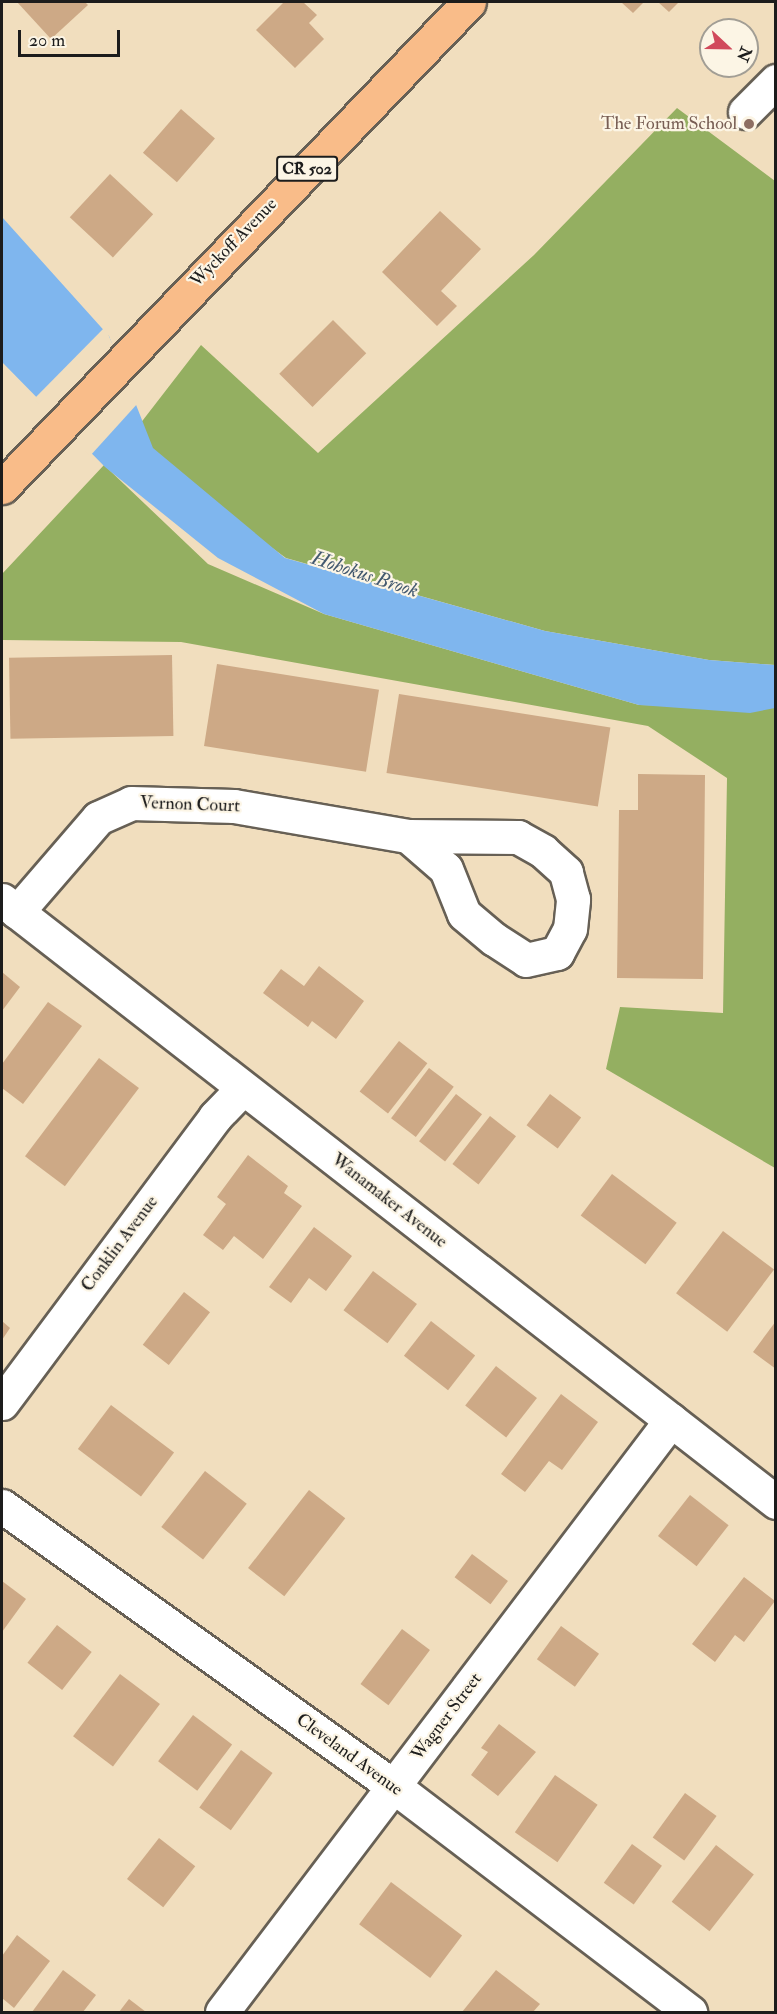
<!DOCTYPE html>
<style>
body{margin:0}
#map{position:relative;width:777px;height:2014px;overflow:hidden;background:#f1debe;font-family:"IM FELL Double Pica",serif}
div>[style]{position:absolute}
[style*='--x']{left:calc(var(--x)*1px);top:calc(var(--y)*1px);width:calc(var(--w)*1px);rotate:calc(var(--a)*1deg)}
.forest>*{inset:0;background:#94af61}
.water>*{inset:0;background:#7fb6ee}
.pier>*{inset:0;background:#f1debe}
.building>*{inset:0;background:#cda986;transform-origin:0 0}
.roads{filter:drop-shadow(2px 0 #676055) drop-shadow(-2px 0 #676055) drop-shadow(0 2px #676055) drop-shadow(0 -2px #676055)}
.minor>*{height:33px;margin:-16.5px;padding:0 16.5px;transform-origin:16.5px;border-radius:16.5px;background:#fff}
.major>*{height:33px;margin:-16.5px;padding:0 16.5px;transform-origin:16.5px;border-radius:16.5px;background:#f9bc89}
.dots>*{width:16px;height:16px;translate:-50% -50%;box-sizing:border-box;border:3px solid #fcf5e5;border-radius:50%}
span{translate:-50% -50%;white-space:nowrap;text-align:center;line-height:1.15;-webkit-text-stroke:4.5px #fcf5e5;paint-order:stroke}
.shield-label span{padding:2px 4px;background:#fcf5e5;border:2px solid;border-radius:4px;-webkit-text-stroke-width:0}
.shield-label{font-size:16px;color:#1c1c1c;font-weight:700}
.education-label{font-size:18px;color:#785e54}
.right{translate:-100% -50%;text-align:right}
.street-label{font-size:18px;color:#1c1c1c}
.water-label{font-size:20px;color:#445a70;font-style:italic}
.frame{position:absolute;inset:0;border:3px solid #1c1c1c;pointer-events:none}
.north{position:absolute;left:699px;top:18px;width:60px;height:60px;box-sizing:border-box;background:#fcf5e5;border:2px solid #a29e95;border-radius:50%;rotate:112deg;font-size:16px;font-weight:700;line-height:24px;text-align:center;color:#1c1c1c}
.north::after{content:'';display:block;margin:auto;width:21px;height:27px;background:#d1495b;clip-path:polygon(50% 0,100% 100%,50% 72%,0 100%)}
.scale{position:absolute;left:18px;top:30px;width:102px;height:27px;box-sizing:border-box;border:3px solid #1c1c1c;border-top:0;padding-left:8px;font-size:18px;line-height:21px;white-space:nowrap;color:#1c1c1c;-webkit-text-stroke:4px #fcf5e5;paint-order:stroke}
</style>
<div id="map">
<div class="forest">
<div style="clip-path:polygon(677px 108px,775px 181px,775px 665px,709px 660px,545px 631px,286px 558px,126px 442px,201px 345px,318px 453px,534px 255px)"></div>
<div style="clip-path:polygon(104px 465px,208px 564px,324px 614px,639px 705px,775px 707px,775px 1168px,606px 1069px,620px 1007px,723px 1013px,727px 778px,648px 726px,181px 642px,2px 640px,2px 574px)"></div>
</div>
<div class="water">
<div style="clip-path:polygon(2px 217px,109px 336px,153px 448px,285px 558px,545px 631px,709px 660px,775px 665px,775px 708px,750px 713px,639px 705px,324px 614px,218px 558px,105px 467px,2px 362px)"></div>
</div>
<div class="pier">
<div style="clip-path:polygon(105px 327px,138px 403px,90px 456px,34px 399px)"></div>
</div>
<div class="building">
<div style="clip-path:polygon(17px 2px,85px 2px,88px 5px,51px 39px)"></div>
<div style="clip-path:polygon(284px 2px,303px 2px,317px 15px,309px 23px,324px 39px,295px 68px,256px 30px)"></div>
<div style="clip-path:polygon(621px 2px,644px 2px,633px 13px)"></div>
<div style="clip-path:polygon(658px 2px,679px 2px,669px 12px)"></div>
<div style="left:181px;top:109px;width:45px;height:58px;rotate:41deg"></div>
<div style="left:110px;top:174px;width:59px;height:59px;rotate:43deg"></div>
<div style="clip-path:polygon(440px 211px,481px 249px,441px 291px,457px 306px,437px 326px,382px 272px)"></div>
<div style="left:333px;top:320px;width:47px;height:76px;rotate:45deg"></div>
<div style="left:172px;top:655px;width:81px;height:163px;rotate:89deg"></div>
<div style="left:217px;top:664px;width:164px;height:83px;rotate:9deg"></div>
<div style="left:399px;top:694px;width:214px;height:80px;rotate:9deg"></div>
<div style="clip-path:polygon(638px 774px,705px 775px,703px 979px,617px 978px,619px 810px,638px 810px)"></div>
<div style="clip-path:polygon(319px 966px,364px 1001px,336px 1039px,312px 1021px,308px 1027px,263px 993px,281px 969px,304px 986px)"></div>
<div style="clip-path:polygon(2px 972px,20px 987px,2px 1011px)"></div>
<div style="clip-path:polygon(48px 1002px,82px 1026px,23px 1104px,2px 1088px,2px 1064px)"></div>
<div style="left:399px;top:1041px;width:36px;height:64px;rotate:38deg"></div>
<div style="left:99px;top:1058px;width:50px;height:123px;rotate:37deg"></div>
<div style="left:429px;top:1068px;width:31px;height:63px;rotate:37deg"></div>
<div style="left:456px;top:1094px;width:33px;height:60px;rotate:38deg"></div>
<div style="left:550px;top:1094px;width:39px;height:39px;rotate:37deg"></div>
<div style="left:490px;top:1116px;width:33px;height:61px;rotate:38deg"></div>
<div style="clip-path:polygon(248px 1155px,288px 1186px,284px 1193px,302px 1206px,263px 1259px,234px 1236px,223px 1250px,203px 1235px,226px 1204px,217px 1197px)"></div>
<div style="left:612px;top:1174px;width:81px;height:52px;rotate:37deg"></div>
<div style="clip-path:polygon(314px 1227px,352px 1256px,326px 1291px,309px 1278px,291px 1303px,269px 1287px)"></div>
<div style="left:723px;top:1231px;width:64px;height:78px;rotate:37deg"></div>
<div style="left:373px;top:1271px;width:55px;height:49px;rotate:37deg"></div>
<div style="left:184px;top:1292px;width:33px;height:67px;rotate:38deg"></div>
<div style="clip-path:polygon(2px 1321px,10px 1328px,2px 1340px)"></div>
<div style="left:431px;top:1321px;width:56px;height:44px;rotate:38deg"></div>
<div style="clip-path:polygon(776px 1321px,776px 1369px,753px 1352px)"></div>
<div style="left:496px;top:1366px;width:52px;height:50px;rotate:38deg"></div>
<div style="clip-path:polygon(561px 1394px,598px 1422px,562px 1470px,549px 1461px,525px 1492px,501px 1474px)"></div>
<div style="left:111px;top:1405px;width:79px;height:55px;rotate:37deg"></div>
<div style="left:205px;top:1471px;width:53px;height:71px;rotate:38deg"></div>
<div style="left:309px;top:1490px;width:46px;height:99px;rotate:38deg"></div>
<div style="left:690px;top:1495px;width:49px;height:52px;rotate:38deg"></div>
<div style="left:472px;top:1554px;width:45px;height:29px;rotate:37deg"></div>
<div style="clip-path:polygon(744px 1577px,775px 1601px,744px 1642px,735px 1635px,715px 1662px,692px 1644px)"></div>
<div style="clip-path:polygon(2px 1581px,26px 1599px,2px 1632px)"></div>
<div style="left:57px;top:1625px;width:44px;height:48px;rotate:38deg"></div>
<div style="left:561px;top:1626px;width:47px;height:41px;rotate:36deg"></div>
<div style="left:402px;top:1629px;width:35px;height:69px;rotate:37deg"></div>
<div style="left:120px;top:1674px;width:50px;height:78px;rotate:37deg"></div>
<div style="left:193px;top:1715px;width:49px;height:58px;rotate:37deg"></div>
<div style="clip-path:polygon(499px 1724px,536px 1752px,498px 1796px,471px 1775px,488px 1752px,481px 1748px)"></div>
<div style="left:241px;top:1750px;width:39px;height:71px;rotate:36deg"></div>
<div style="left:555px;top:1775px;width:52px;height:70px;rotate:35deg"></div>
<div style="left:685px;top:1793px;width:39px;height:55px;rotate:36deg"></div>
<div style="left:159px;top:1838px;width:46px;height:52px;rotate:38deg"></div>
<div style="left:632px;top:1844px;width:37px;height:48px;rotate:36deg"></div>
<div style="left:716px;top:1845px;width:48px;height:72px;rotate:38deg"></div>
<div style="left:391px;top:1882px;width:89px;height:53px;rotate:37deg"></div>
<div style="clip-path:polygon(17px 1935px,50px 1961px,14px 2008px,2px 1998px,2px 1956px)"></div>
<div style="clip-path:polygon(63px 1970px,96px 1995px,83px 2012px,32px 2012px)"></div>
<div style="clip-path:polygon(496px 1970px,540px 2004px,533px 2012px,462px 2012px)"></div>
<div style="clip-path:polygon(129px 1999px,146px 2012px,119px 2012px)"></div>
</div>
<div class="roads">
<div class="minor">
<div style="--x:745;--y:112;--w:44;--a:-45"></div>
<div style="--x:2;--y:900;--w:981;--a:37.87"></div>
<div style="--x:17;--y:912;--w:124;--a:-49.2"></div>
<div style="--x:98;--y:818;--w:36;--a:-24"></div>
<div style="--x:131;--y:803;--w:103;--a:1.7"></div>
<div style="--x:234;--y:806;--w:177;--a:9.8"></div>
<div style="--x:408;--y:836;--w:50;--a:41"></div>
<div style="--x:446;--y:869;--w:48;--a:68.2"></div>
<div style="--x:464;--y:914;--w:39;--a:40"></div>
<div style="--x:494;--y:939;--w:38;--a:33"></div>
<div style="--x:526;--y:960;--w:32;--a:-13"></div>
<div style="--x:557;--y:953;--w:27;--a:-62"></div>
<div style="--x:570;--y:929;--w:30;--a:-84"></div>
<div style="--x:573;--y:899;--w:28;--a:-105"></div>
<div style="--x:566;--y:872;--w:31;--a:-138"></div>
<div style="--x:543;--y:851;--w:29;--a:-151"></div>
<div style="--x:518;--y:837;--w:110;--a:-179.5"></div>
<div style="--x:2;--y:1403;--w:357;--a:-53.3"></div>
<div style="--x:215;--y:1117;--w:40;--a:-46"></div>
<div style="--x:2;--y:1506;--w:485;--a:35.6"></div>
<div style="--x:396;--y:1788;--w:370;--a:37.3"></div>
<div style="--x:222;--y:2012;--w:743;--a:-52.82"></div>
</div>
<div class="major">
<div style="--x:2;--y:487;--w:673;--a:-46.08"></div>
</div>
</div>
<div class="dots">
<div style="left:749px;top:124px;background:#8d6e63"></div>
</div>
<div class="shield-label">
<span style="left:307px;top:169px">CR 502</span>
</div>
<div class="education-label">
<span class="right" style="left:737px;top:124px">The Forum School</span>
</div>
<div class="street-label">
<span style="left:234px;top:243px;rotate:-46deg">Wyckoff Avenue</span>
<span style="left:190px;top:805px;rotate:2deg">Vernon Court</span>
<span style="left:389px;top:1201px;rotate:38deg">Wanamaker Avenue</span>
<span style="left:120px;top:1244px;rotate:-53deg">Conklin Avenue</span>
<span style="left:447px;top:1717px;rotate:-53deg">Wagner Street</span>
<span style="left:349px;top:1755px;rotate:36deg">Cleveland Avenue</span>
</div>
<div class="water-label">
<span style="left:365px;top:574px;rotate:18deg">Hohokus Brook</span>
</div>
<div class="frame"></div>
<div class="north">N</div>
<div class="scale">20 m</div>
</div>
